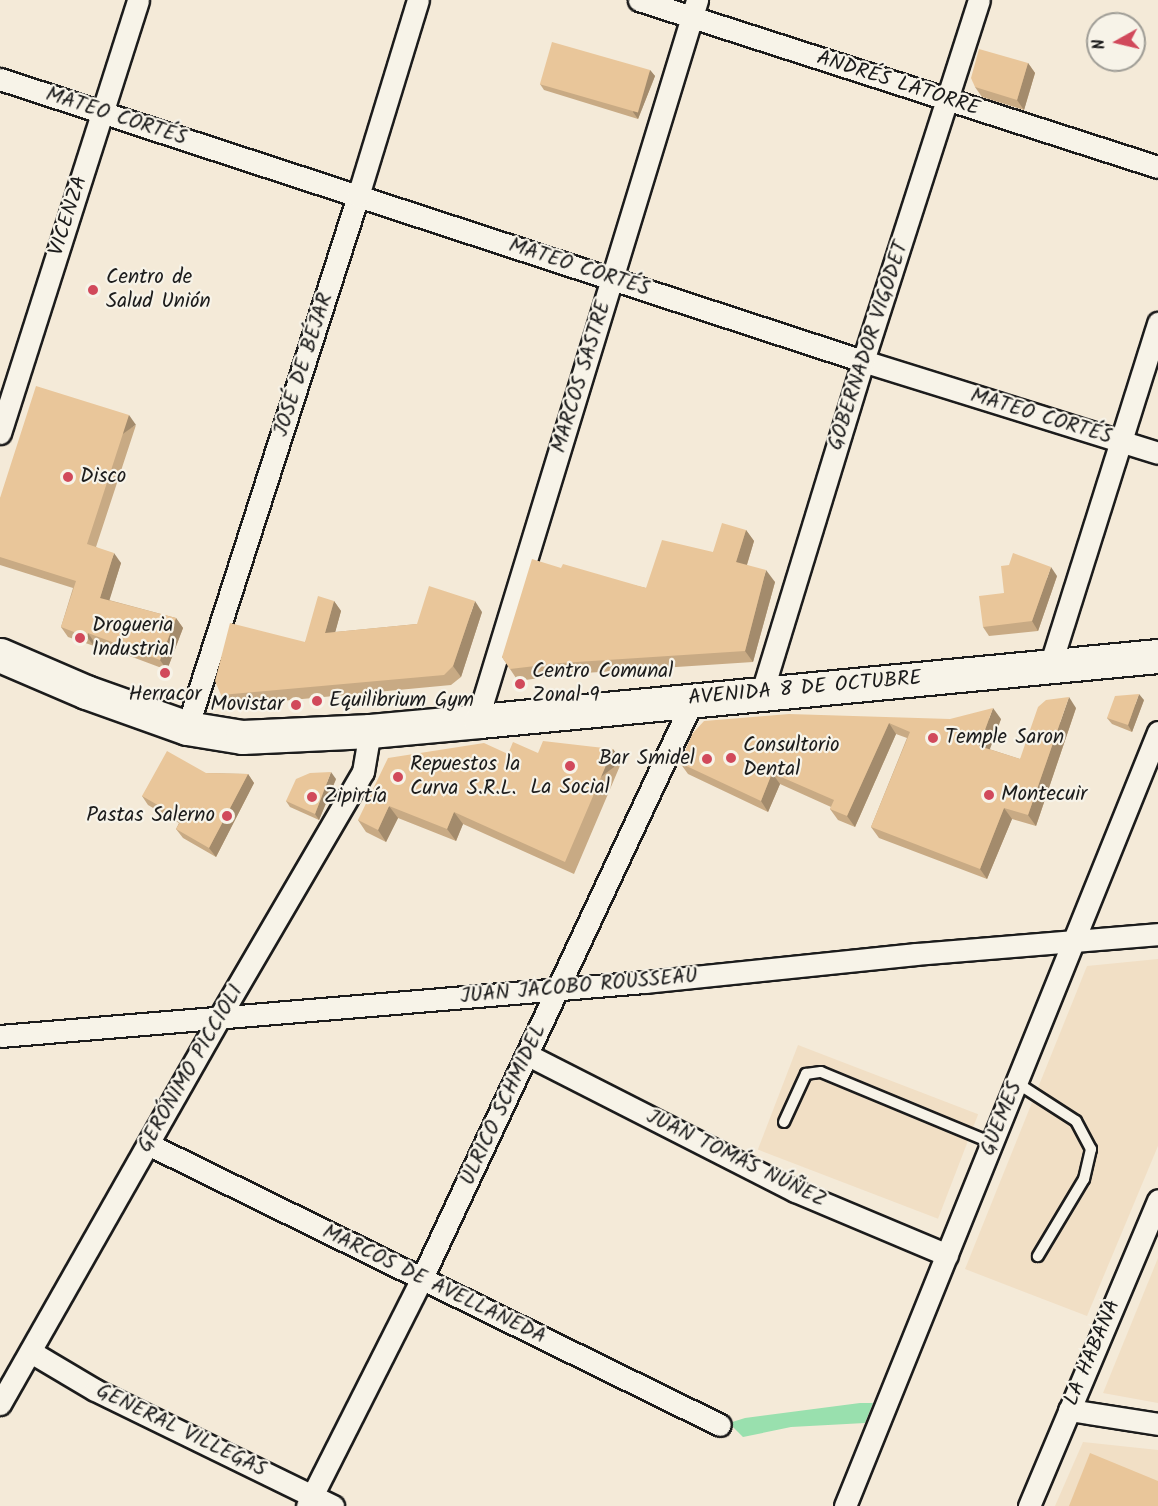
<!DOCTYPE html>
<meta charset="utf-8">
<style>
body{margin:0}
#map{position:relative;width:1158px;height:1506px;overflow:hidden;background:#f4ead8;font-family:Kalam,sans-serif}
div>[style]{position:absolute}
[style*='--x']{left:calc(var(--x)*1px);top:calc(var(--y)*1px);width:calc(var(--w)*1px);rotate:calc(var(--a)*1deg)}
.built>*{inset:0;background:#f1dfc5;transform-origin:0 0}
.green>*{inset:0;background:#99e0ae}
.roads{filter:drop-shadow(2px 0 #1c1c1c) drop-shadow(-2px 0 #1c1c1c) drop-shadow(0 2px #1c1c1c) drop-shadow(0 -2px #1c1c1c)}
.lane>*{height:10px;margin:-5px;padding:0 5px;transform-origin:5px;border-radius:5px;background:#f7f3e8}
.street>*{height:21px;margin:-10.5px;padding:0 10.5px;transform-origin:10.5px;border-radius:10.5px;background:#f7f3e8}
.primary>*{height:33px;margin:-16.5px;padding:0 16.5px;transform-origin:16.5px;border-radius:16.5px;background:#f7f3e8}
.wall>*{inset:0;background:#c8aa84}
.shaded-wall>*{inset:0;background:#a38b6c;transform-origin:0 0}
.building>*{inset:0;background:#e9c69a;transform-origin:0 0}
.dots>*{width:16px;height:16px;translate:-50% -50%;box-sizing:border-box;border:3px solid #f7f3e8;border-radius:50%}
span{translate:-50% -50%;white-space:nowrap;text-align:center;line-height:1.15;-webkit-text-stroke:4.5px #f7f3e8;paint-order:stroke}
.street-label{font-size:21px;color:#1c1c1c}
.poi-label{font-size:21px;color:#1c1c1c}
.left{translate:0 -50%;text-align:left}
.right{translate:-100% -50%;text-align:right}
.north{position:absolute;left:1086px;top:12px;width:60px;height:60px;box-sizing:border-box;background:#f7f3e8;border:2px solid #9f9d96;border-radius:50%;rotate:262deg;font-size:16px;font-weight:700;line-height:24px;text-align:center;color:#1c1c1c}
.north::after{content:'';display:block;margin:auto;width:21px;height:27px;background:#d1495b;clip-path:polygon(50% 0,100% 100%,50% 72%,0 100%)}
</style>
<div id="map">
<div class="built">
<div style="clip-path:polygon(1158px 959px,1158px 1146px,1087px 1316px,965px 1269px,1087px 966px)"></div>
<div style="left:798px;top:1045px;width:193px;height:112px;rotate:21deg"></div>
<div style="clip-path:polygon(1158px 1258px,1158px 1403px,1103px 1393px)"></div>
<div style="clip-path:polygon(1083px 1442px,1158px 1450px,1158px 1506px,1055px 1506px)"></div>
</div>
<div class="green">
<div style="clip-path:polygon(860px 1403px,873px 1403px,865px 1423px,791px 1427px,743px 1437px,729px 1423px,745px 1418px)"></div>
</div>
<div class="roads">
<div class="lane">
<div style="--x:1017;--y:1083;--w:70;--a:32.8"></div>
<div style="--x:1076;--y:1121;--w:32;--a:62"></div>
<div style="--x:1091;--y:1149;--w:31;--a:103"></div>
<div style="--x:1084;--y:1179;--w:90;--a:120.9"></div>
<div style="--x:784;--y:1122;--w:53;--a:-65.4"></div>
<div style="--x:806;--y:1074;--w:15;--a:-8"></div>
<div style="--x:821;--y:1072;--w:185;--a:22.5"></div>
</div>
<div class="street">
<div style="--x:639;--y:0;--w:545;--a:17.84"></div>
<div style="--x:0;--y:79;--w:908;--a:18.1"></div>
<div style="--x:863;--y:361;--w:309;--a:17.3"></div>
<div style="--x:0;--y:433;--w:454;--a:-72.3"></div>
<div style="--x:1050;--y:666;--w:360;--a:-72.5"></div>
<div style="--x:762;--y:692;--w:346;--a:-73"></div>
<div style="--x:863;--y:361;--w:379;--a:-72.2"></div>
<div style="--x:480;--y:721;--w:20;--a:-81"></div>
<div style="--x:483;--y:701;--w:733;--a:-73.02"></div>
<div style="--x:187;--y:728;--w:559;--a:-72.18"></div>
<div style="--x:358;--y:196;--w:205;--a:-73"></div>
<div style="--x:0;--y:1036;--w:647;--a:-4.79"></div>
<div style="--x:645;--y:982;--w:272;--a:-5.9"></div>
<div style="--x:916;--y:954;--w:243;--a:-4.7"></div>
<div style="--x:528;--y:1055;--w:300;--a:27"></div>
<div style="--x:795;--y:1191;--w:165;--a:22.8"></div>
<div style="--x:148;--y:1144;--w:637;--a:26.16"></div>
<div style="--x:31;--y:1352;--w:74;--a:30.7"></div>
<div style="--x:95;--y:1390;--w:265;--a:26"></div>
<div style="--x:0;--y:1404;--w:444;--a:-60.4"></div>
<div style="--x:219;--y:1018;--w:285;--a:-59.7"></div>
<div style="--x:363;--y:772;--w:42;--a:-80.3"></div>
<div style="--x:1069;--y:1410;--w:90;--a:8.9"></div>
<div style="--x:307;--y:1506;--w:253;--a:-63.2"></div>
<div style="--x:421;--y:1280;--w:641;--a:-64.88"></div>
<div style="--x:845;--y:1506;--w:835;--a:-67.98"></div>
<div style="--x:1029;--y:1506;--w:332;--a:-67.1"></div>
</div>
<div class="primary">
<div style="--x:0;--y:655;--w:94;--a:23.3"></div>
<div style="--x:86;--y:692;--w:107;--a:19.6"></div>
<div style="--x:187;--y:728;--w:56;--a:9.3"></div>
<div style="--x:242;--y:737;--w:128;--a:-2.7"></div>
<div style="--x:370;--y:731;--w:110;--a:-5.2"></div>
<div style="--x:480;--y:721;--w:681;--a:-5.48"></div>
</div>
</div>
<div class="wall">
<div style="clip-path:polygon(1028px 63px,1035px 73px,1024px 110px,982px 97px,975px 87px)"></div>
<div style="clip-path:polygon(650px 70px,655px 76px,638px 119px,544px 90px,540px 84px)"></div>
<div style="clip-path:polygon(136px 425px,96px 547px,121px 563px,109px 600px,176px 618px,183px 628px,167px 670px,95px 643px,94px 646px,68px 637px,61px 627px,73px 588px,0 565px,0 498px)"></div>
<div style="clip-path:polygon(746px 530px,754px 541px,747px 565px,775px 582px,753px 662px,569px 674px,518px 681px,502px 657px,561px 568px,646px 588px,713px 552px)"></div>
<div style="clip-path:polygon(1057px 576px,1038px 631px,989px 636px,983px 627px,1004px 593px)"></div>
<div style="clip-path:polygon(334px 601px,341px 611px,335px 632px,417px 624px,482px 612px,461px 677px,451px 685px,228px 706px,221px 695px,305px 642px)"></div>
<div style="clip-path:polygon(1144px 700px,1132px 732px,1112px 724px,1107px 718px)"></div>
<div style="clip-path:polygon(1076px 708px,1036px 826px,1012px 819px,987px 879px,879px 838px,871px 827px,907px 738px,896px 734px,855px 827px,838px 820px,830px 809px,831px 807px,780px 784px,768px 812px,688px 774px,680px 763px,693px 733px,950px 719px,1001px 719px,989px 749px,1020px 759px)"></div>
<div style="clip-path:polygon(538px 753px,622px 761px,574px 874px,463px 824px,456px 841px,398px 818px,386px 842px,366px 832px,358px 820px,508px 754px)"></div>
<div style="clip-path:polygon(206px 773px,248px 774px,254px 783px,216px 857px,183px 838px,176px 829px,179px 823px,148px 805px,142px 796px)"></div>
<div style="clip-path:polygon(336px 779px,319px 820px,290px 807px,286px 801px)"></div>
</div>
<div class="shaded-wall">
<div style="clip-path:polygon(1028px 63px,1035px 73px,1024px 110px,1017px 100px)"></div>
<div style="clip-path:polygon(650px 70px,655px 76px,638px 119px,633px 112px)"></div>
<div style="left:129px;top:415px;width:12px;height:136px;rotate:55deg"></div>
<div style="clip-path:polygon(746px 530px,754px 541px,744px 574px,736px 562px)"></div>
<div style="clip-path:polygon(114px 553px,121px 563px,107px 608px,100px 598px)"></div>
<div style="clip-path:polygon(1051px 567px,1057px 576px,1038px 631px,1032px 621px)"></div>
<div style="clip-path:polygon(766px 570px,775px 582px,753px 662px,745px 651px)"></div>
<div style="clip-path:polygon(334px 601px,341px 611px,332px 644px,325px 633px)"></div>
<div style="clip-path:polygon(475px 601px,482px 612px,461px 677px,453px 666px)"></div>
<div style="clip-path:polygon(176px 618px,183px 628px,167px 670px,160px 660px)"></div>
<div style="clip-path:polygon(88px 633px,95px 643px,94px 646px,87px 637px)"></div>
<div style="clip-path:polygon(1139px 694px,1144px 700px,1132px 732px,1128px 725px)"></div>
<div style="clip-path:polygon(1069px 697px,1076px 708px,1036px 826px,1028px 815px)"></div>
<div style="clip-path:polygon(993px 708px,1001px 719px,987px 757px,979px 746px)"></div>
<div style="clip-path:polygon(889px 723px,896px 734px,855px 827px,847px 816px)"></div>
<div style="left:613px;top:749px;width:15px;height:123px;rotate:53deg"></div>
<div style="clip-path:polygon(331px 772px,336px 779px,319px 820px,315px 814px)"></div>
<div style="clip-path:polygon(772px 773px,780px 784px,768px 812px,761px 801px)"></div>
<div style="clip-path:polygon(248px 774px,254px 783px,216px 857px,209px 848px)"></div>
<div style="clip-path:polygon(389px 806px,398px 818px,386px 842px,378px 830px)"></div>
<div style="clip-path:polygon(1004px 808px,1012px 819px,987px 879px,980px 869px)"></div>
<div style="clip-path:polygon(454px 812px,463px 824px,456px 841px,447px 829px)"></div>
</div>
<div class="building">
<div style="left:552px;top:42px;width:102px;height:44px;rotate:16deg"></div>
<div style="clip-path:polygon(979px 49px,1028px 63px,1017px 100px,975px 87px,971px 78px)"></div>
<div style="clip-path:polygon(36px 386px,129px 415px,87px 544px,114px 553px,100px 598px,176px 618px,160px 660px,88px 633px,87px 637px,61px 627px,76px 581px,0 557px,0 498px)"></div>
<div style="clip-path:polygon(722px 523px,746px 530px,736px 562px,766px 570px,745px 651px,561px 663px,510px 669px,502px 657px,532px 559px,561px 568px,563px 564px,646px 588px,662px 540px,713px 552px)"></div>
<div style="clip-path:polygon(1013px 553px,1051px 567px,1032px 621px,983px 627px,979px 596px,1004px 593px,1001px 566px,1009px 565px)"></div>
<div style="clip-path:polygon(429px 586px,475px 601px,453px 666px,444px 675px,221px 695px,215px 681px,230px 623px,305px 642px,318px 596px,334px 601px,325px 633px,417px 624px)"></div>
<div style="clip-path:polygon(1139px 694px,1128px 725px,1107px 718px,1115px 696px)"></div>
<div style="clip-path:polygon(1069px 697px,1028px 815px,1004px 808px,980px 869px,871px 827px,910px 732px,889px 723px,847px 816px,830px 809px,834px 800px,772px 773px,761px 801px,680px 763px,693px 733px,704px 721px,789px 714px,950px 719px,993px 708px,979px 746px,1020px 759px,1038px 707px,1046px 700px)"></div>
<div style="clip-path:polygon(543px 741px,613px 749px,565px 862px,454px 812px,447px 829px,389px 806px,378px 830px,358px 820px,388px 758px,484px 743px,508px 754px,513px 742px,538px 753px)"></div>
<div style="clip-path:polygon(167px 751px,206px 773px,248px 774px,209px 848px,176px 829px,182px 819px,142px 796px)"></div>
<div style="clip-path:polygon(331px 772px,315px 814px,286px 801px,296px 779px,310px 773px)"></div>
<div style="clip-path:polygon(1090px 1453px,1158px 1481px,1158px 1506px,1069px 1506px)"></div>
</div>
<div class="dots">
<div style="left:93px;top:290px;background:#d1495b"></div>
<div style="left:68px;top:477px;background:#d1495b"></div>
<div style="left:80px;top:638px;background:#d1495b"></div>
<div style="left:165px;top:673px;background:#d1495b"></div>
<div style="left:520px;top:684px;background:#d1495b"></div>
<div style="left:317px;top:701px;background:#d1495b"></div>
<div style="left:296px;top:705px;background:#d1495b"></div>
<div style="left:933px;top:738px;background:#d1495b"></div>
<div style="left:731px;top:758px;background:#d1495b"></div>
<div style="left:707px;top:759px;background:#d1495b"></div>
<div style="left:570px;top:766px;background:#d1495b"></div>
<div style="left:398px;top:777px;background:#d1495b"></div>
<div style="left:989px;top:795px;background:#d1495b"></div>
<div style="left:312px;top:797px;background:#d1495b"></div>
<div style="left:227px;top:816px;background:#d1495b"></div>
</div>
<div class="street-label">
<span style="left:898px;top:84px;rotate:18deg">ANDRÉS LATORRE</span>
<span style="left:116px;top:117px;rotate:18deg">MATEO CORTÉS</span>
<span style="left:69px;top:216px;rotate:-72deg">VICENZA</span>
<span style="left:579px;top:268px;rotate:18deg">MATEO CORTÉS</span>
<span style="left:869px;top:346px;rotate:-72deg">GOBERNADOR VIGODET</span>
<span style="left:304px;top:365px;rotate:-72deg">JOSÉ DE BÉJAR</span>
<span style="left:582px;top:377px;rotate:-73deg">MARCOS SASTRE</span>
<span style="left:1041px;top:417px;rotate:17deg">MATEO CORTÉS</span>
<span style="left:805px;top:689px;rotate:-5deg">AVENIDA 8 DE OCTUBRE</span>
<span style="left:579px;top:987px;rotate:-5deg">JUAN JACOBO ROUSSEAU</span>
<span style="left:191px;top:1069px;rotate:-60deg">GERÓNIMO PICCIOLI</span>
<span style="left:504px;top:1105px;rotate:-65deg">ULRICO SCHMIDEL</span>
<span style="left:1002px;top:1119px;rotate:-68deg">GUEMES</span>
<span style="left:736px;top:1159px;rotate:26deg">JUAN TOMÁS NÚÑEZ</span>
<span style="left:434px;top:1285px;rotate:26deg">MARCOS DE AVELLANEDA</span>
<span style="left:1093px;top:1353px;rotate:-67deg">LA HABANA</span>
<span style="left:181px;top:1431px;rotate:26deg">GENERAL VILLEGAS</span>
</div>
<div class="poi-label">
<span class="left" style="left:106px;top:290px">Centro de<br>Salud Unión</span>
<span class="left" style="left:80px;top:477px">Disco</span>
<span class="left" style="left:92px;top:638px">Drogueria<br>Industrial</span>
<span class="left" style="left:532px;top:684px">Centro Comunal<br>Zonal 9</span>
<span style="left:165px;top:695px">Herracor</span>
<span class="left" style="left:329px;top:701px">Equilibrium Gym</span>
<span class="right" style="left:284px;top:705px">Movistar</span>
<span class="left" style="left:945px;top:738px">Temple Saron</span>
<span class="left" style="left:743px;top:758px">Consultorio<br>Dental</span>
<span class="right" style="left:695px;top:759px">Bar Smidel</span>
<span class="left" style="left:410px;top:777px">Repuestos la<br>Curva S.R.L.</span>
<span style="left:570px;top:788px">La Social</span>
<span class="left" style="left:1001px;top:795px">Montecuir</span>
<span class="left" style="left:324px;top:797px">Zipirtía</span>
<span class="right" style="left:215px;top:816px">Pastas Salerno</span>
</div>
<div class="north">N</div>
</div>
